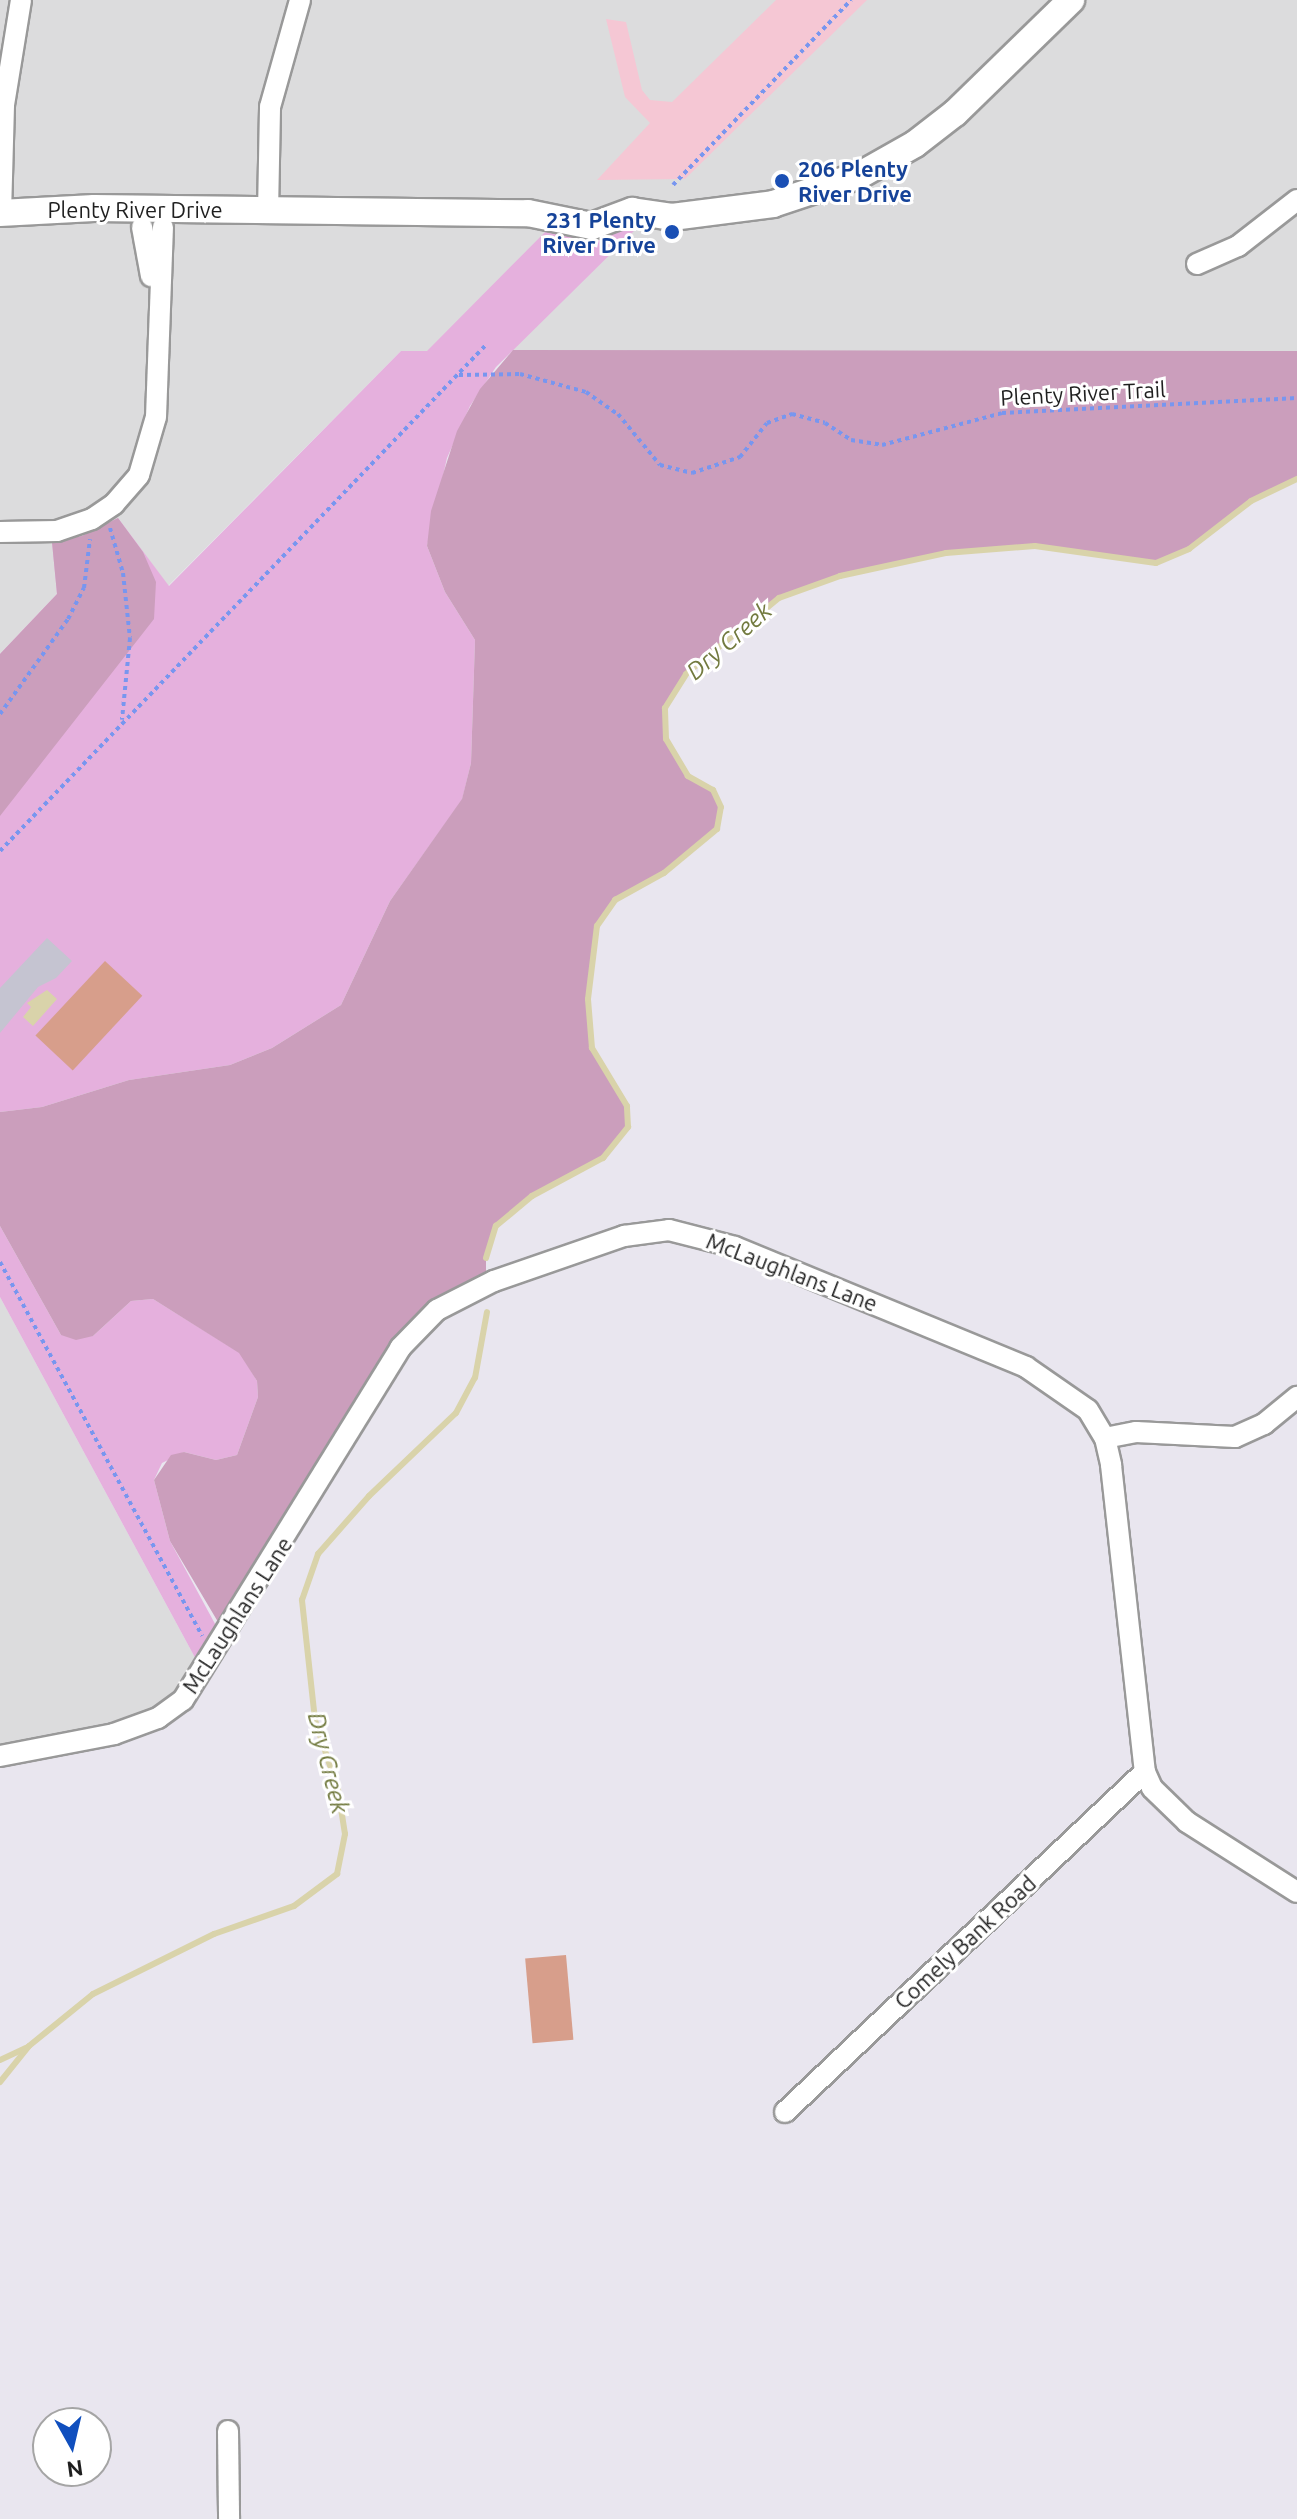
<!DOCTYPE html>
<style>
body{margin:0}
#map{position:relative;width:1297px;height:2519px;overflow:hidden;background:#e9e6ef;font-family:Ubuntu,sans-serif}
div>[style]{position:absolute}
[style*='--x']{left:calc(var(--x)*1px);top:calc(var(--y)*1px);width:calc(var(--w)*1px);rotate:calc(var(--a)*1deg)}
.residential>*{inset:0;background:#dcdcdd}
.grass>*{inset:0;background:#e5b0dd}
.forest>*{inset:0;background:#cb9ebc}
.park>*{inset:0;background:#f5c7d4}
.pitch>*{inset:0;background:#d79e8b;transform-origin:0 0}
.water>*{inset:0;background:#d9d3aa}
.stream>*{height:6px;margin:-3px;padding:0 3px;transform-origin:3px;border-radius:3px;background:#d9d3aa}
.building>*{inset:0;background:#c5c4d1}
.path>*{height:4px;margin-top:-2px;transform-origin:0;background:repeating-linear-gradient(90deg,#7896ef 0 4px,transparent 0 8px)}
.roads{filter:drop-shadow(2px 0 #999) drop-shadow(-2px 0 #999) drop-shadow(0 2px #999) drop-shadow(0 -2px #999)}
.minor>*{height:20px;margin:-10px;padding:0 10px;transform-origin:10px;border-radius:10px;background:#fff}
.tertiary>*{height:26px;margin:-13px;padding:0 13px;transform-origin:13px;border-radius:13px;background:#fff}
.dots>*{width:22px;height:22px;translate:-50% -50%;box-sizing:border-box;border:4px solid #fff;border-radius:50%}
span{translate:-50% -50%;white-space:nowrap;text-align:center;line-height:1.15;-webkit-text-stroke:6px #fff;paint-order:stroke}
.transit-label{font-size:22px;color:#164399;font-weight:700}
.left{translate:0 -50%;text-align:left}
.right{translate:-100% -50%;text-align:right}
.street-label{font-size:22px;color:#1f1f1f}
.water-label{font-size:24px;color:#727a3f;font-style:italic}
.north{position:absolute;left:32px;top:2407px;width:80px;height:80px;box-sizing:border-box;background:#fff;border:2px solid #a5a5a5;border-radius:50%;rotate:172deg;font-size:22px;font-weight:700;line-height:32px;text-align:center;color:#1f1f1f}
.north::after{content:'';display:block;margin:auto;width:28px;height:36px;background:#104fbe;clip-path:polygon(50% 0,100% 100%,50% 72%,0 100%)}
</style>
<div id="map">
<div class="residential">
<div style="clip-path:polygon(0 0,1297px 0,1297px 351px,401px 351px,168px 586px,118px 518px,82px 536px,53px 543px,57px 594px,0 654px)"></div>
<div style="clip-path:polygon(0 1297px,199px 1665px,173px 1694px,141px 1715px,0 1747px)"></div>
</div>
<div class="grass">
<div style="clip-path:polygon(634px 221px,637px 228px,496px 367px,470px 406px,447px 458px,427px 546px,445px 592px,475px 640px,471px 763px,462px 800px,390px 901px,341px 1005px,272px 1048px,230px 1065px,129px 1080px,42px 1107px,0 1112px,0 654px,57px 594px,52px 542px,82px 536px,118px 518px,169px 586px,401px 351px,427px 351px,555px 222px)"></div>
<div style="clip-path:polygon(0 1226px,61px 1335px,93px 1336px,131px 1301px,153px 1299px,240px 1353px,257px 1381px,258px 1397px,237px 1455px,216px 1460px,184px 1452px,162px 1463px,154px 1480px,170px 1541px,220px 1633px,199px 1665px,0 1297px)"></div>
</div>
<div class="forest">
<div style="clip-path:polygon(513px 350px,1297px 351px,1297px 479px,1251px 501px,1189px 549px,1156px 563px,1035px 546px,946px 553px,840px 576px,779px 598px,686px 674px,665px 708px,666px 739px,687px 776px,713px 790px,721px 807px,717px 829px,664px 873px,615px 900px,597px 926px,588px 999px,592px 1048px,627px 1106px,628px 1127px,603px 1158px,532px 1196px,496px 1226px,486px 1258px,486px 1276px,444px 1295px,408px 1324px,221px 1627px,170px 1541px,154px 1480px,171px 1455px,184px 1452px,216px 1460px,237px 1455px,258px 1397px,257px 1381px,239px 1353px,153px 1299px,131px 1301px,93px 1336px,76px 1340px,61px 1335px,0 1226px,0 1112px,42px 1107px,129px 1080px,230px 1065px,272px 1048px,341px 1005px,390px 901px,462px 799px,471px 763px,475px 640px,445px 592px,427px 546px,431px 511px,457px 431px,480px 389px)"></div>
<div style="clip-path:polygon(118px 518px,143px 552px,156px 582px,154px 619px,0 816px,0 654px,57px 594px,52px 542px,82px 536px)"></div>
</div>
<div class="park">
<div style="clip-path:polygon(776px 0,867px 0,685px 179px,597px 180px,650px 123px,625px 97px,606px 19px,626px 22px,642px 90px,650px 100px,672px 102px)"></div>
</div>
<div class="pitch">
<div style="left:105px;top:961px;width:51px;height:102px;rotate:43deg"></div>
<div style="left:566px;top:1955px;width:85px;height:41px;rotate:85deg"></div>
</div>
<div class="water">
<div style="clip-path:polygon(47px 990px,57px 999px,33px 1026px,23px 1017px,31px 1007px,27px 1003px)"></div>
</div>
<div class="stream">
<div style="--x:486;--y:1258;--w:34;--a:-73"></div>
<div style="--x:496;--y:1226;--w:47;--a:-39.8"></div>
<div style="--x:532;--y:1196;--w:81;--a:-28.2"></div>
<div style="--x:603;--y:1158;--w:40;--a:-51"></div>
<div style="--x:628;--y:1127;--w:21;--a:-93"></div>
<div style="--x:627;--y:1106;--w:68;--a:-121.1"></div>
<div style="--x:592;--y:1048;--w:49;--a:-94.7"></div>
<div style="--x:588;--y:999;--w:74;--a:-83"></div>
<div style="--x:597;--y:926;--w:32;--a:-55"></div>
<div style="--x:615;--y:900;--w:56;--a:-28.9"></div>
<div style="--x:664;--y:873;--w:69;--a:-39.7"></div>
<div style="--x:717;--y:829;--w:22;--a:-80"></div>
<div style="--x:721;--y:807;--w:19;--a:-115"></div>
<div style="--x:713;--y:790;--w:29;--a:-151"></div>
<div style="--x:688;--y:776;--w:43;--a:-120.7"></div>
<div style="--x:666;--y:739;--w:31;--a:-92"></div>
<div style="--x:665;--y:708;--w:40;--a:-58"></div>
<div style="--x:686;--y:674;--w:120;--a:-39.3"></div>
<div style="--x:779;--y:598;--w:65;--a:-19.8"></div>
<div style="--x:840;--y:576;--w:108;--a:-12.2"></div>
<div style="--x:946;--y:553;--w:89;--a:-4.5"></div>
<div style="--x:1035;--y:546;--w:122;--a:8"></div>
<div style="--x:1156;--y:563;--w:36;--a:-23"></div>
<div style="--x:1189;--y:549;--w:78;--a:-37.7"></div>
<div style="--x:1251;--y:501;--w:51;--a:-25.6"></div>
<div style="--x:0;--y:2060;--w:29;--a:-25"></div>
<div style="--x:0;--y:2082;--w:46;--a:-51.1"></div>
<div style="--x:29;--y:2046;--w:82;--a:-39.1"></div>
<div style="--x:93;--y:1994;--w:135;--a:-26.4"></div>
<div style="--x:214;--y:1934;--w:85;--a:-19.3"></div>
<div style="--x:294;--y:1906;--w:54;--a:-36.7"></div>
<div style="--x:337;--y:1874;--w:41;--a:-78.7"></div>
<div style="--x:345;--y:1834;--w:45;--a:-99"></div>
<div style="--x:338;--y:1790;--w:74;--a:-108.2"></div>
<div style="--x:315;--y:1720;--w:121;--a:-96.2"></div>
<div style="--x:302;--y:1600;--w:49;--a:-70.8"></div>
<div style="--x:318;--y:1554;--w:77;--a:-48.7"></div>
<div style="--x:369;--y:1496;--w:120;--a:-43.7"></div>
<div style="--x:456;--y:1413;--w:40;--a:-62"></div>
<div style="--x:475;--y:1378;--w:67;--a:-79.7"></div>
</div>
<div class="building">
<div style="clip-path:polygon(47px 938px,72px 961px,56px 978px,38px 987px,0 1033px,0 988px)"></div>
</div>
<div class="path">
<div style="--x:673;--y:185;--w:257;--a:-46.1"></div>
<div style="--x:459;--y:375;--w:61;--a:-0.9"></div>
<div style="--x:520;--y:374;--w:68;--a:15.3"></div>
<div style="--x:586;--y:392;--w:39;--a:35"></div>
<div style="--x:618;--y:414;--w:66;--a:50.5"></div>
<div style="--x:660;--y:465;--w:33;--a:14"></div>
<div style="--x:692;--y:473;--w:51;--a:-18.4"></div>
<div style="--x:740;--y:457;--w:43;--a:-51.5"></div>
<div style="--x:767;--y:423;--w:27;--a:-20"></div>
<div style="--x:792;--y:414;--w:34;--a:15"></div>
<div style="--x:825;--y:423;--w:31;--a:33"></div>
<div style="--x:851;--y:440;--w:31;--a:9"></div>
<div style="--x:882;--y:445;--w:124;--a:-14.9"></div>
<div style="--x:1002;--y:413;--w:295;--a:-2.9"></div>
<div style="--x:110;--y:528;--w:47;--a:73.9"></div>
<div style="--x:123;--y:573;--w:65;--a:83.9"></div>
<div style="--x:130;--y:638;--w:82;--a:95.6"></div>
<div style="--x:0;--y:714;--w:117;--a:-54.4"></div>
<div style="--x:68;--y:619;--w:35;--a:-63"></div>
<div style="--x:84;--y:588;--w:49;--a:-83"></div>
<div style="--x:0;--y:851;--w:702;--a:-46.16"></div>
<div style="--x:0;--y:1262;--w:425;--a:61.6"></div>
</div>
<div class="roads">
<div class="minor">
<div style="--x:1;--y:213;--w:108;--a:-88.4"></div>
<div style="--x:4;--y:105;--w:106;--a:-80.8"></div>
<div style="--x:268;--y:213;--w:106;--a:-88.9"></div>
<div style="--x:270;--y:107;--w:111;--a:-74.3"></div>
<div style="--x:142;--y:227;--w:50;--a:79.6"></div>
<div style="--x:1197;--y:264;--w:45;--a:-23.7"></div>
<div style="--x:1238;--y:246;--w:75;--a:-37.9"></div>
<div style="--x:0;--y:532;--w:57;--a:-1"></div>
<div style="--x:57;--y:531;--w:37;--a:-19"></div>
<div style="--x:92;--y:519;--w:27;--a:-34"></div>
<div style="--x:114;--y:504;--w:38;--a:-49"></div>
<div style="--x:139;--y:475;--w:60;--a:-73.7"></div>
<div style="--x:156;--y:417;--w:190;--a:-87.9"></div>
<div style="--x:1105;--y:1438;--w:32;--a:-11"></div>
<div style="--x:1136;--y:1432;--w:99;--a:2.9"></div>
<div style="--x:1235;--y:1437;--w:32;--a:-24"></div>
<div style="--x:1264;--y:1424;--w:43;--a:-39.3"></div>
<div style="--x:0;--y:1756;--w:116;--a:-10.9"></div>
<div style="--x:114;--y:1734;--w:47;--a:-20"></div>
<div style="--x:158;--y:1718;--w:31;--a:-36"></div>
<div style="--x:183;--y:1700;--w:414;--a:-58.3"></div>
<div style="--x:400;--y:1348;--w:53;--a:-45.8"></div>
<div style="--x:437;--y:1310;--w:64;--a:-27"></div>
<div style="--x:494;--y:1281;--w:138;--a:-19.1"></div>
<div style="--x:624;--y:1236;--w:45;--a:-7.6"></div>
<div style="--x:669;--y:1230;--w:68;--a:14.4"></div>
<div style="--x:735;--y:1247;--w:315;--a:22.4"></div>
<div style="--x:1026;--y:1367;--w:75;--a:34.7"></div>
<div style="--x:1088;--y:1410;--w:33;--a:59"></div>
<div style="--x:1105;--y:1438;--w:28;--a:77"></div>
<div style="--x:1111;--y:1465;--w:309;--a:83.7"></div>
<div style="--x:1145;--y:1772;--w:17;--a:66"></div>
<div style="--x:1152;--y:1788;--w:49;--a:44.2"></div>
<div style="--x:1187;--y:1822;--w:130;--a:32.5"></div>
<div style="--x:785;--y:2112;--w:495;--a:-43.4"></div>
<div style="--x:228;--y:2431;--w:88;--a:89.3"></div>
</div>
<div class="tertiary">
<div style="--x:0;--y:213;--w:94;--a:-3"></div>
<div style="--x:94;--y:208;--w:434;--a:0.7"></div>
<div style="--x:528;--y:213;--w:65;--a:11.5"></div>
<div style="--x:592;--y:226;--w:43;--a:-20.6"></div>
<div style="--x:632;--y:211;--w:40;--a:8.5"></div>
<div style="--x:672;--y:217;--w:102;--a:-7.3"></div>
<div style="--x:773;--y:204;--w:92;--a:-18.4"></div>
<div style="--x:860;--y:175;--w:63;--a:-29.4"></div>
<div style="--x:915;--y:144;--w:51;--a:-37.8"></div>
<div style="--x:955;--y:113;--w:162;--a:-44.2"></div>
</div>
</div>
<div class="dots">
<div style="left:782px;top:181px;background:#1a4fb4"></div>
<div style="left:672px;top:232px;background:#1a4fb4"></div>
</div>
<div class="transit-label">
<span class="left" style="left:798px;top:181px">206 Plenty<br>River Drive</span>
<span class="right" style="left:656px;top:232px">231 Plenty<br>River Drive</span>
</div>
<div class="street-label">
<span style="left:135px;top:210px">Plenty River Drive</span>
<span style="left:1083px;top:393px;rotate:-3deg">Plenty River Trail</span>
<span style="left:792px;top:1272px;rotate:21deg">McLaughlans Lane</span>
<span style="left:237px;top:1615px;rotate:-57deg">McLaughlans Lane</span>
<span style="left:965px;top:1942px;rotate:-43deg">Comely Bank Road</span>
</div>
<div class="water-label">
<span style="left:729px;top:641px;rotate:-41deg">Dry Creek</span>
<span style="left:328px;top:1763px;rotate:76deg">Dry Creek</span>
</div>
<div class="north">N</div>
</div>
